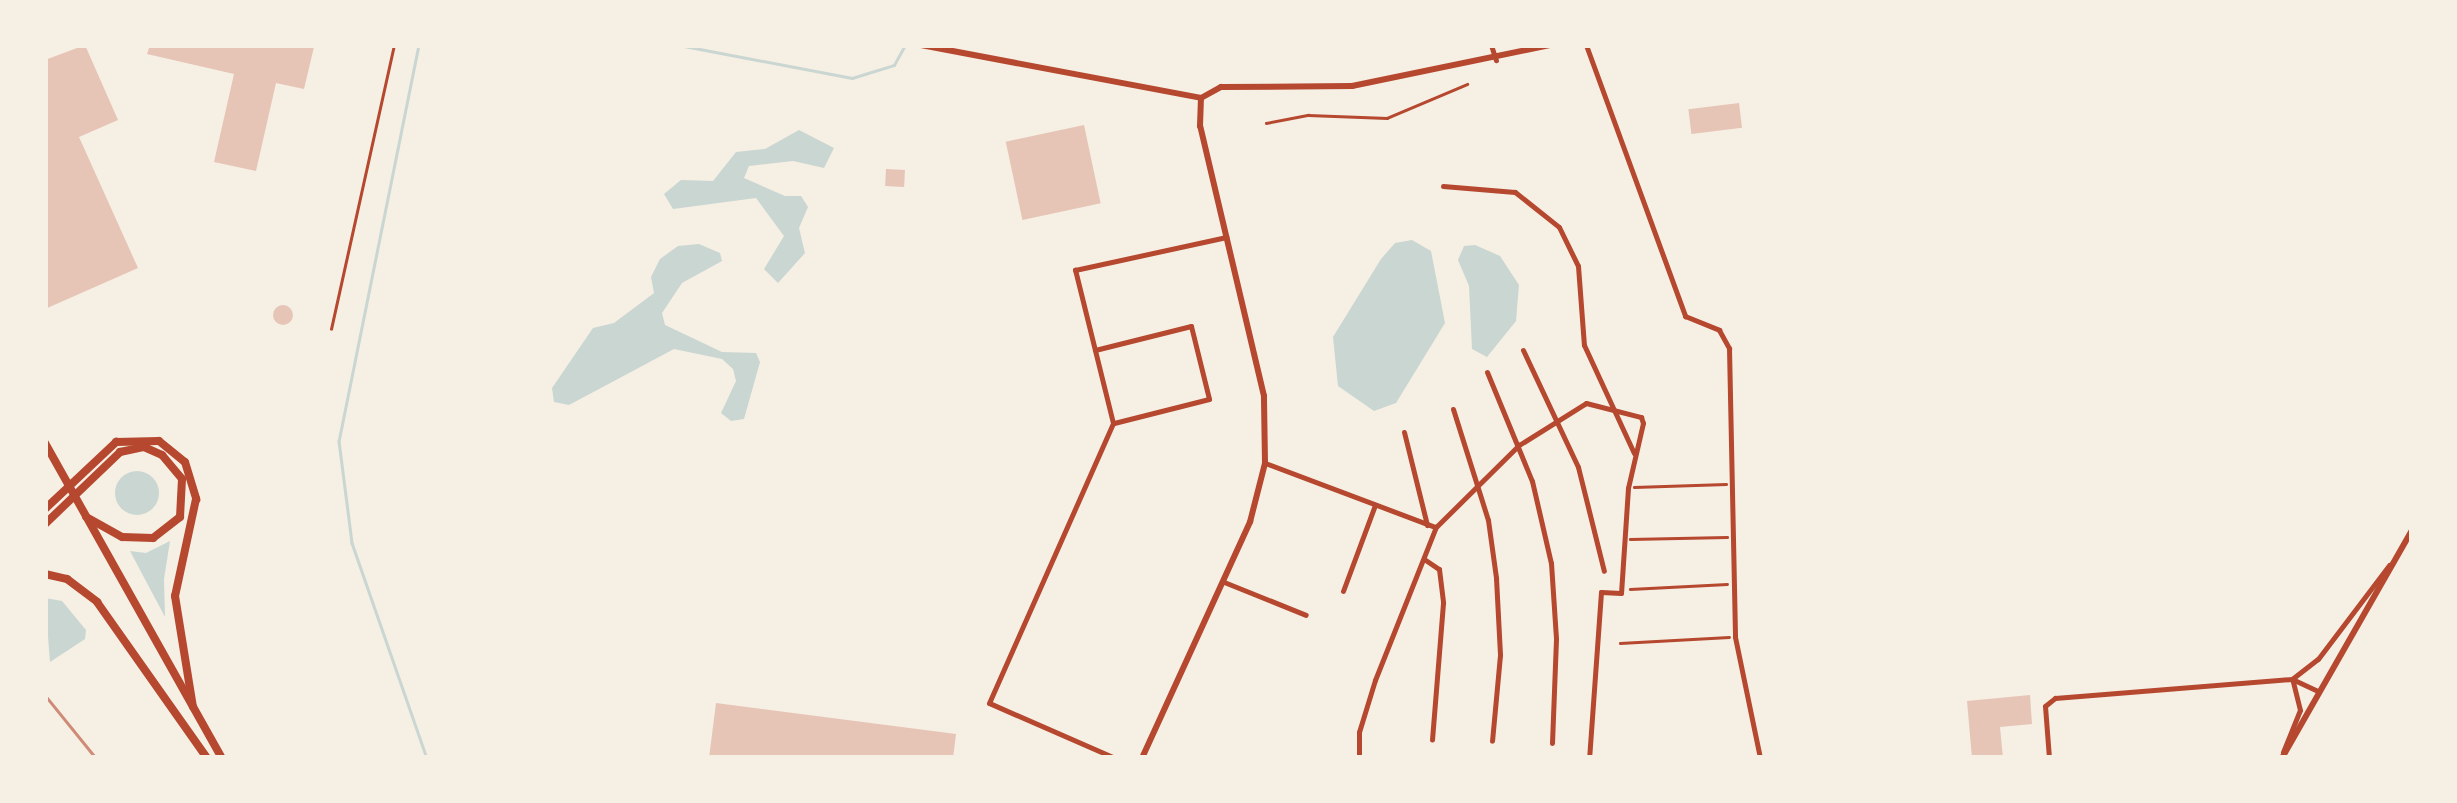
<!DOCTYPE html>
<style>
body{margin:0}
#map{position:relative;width:2457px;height:803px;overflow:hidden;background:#f6efe4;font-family:"Noto Serif",serif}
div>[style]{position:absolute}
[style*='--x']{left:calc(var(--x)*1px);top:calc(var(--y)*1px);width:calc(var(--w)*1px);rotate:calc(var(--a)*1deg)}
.water>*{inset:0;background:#c9d6d2}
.round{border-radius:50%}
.stream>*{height:2.5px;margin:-1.25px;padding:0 1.25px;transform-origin:1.25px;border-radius:1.25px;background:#c9d6d2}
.building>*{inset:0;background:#e6c5b7;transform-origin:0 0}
.path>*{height:2.5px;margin:-1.25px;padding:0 1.25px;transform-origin:1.25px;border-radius:1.25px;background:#b5482f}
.service>*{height:2.5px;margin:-1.25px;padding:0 1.25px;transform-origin:1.25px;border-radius:1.25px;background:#b5482f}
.minor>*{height:5px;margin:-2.5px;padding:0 2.5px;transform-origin:2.5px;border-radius:2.5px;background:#b5482f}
.tertiary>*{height:6px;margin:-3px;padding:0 3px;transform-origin:3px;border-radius:3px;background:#b5482f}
.primary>*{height:8px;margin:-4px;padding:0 4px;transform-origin:4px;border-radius:4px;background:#b5482f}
.rail>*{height:2.5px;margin:-1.25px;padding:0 1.25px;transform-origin:1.25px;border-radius:1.25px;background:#cf8b77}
span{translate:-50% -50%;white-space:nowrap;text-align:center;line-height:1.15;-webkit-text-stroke:8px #f6efe4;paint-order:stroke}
.frame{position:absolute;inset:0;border:48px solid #f6efe4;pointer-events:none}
</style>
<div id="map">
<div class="water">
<div style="clip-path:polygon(799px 130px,834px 148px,824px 168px,793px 161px,749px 166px,744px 178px,785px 196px,801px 196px,808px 207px,799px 228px,805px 253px,778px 283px,764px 269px,784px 236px,756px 198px,673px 209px,664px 194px,681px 180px,713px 181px,736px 152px,765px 149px)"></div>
<div style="clip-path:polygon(1412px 240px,1431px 251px,1445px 323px,1396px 403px,1374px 411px,1338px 386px,1333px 337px,1381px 259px,1395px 243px)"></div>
<div style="clip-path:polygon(699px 244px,720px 253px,722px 261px,682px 283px,662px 313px,665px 325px,722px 352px,756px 353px,760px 362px,744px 419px,731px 421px,721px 413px,736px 381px,733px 369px,722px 359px,674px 349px,569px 405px,554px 402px,552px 388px,593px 328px,614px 323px,654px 293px,651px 277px,660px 259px,678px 246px)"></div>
<div style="clip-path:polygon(1475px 245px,1500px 256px,1519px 285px,1516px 321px,1487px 357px,1472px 349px,1469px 286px,1458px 260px,1464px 246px)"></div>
<div class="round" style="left:115px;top:471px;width:44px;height:44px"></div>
<div style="clip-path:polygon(170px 541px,164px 579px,165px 617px,130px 551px,146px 553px)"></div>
<div style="clip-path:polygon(45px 598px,62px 601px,86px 630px,85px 639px,50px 662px)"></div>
</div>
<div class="stream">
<div style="--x:419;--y:45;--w:404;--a:101.4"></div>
<div style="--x:339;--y:441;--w:103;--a:82.7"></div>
<div style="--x:352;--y:543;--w:228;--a:70.8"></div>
<div style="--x:679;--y:45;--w:176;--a:10.8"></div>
<div style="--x:852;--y:78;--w:44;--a:-17.2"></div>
<div style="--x:894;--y:65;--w:23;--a:-61"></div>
</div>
<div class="building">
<div style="clip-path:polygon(85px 45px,118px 120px,79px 137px,138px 268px,45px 309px,45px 60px)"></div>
<div style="clip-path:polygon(150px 45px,314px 47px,304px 89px,276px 83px,256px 171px,214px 162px,234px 74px,147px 54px)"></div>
<div style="left:1739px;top:103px;width:25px;height:51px;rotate:83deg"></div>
<div style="left:1084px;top:125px;width:80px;height:80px;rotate:78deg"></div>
<div style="left:886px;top:169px;width:19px;height:17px;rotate:3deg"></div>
<div class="round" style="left:273px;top:305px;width:20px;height:20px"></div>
<div style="clip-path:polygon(2030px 695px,2032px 724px,2000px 727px,2003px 758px,1972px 758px,1967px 701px)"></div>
<div style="clip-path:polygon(716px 703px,956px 734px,953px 758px,709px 758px)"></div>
</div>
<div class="path">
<div style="--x:1634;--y:487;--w:92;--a:-1.9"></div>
<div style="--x:1630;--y:539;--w:97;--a:-1.2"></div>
<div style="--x:1630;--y:589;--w:97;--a:-3"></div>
<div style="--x:1620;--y:643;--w:109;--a:-3.2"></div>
</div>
<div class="service">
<div style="--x:1266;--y:123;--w:43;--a:-10.8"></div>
<div style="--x:1308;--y:115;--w:79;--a:2.2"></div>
<div style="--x:1387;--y:118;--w:87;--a:-23"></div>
<div style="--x:331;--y:329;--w:291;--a:-77.5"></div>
</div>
<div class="minor">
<div style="--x:1491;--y:45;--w:16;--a:72"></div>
<div style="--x:1586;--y:45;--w:289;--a:69.9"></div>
<div style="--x:1685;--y:316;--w:37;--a:22"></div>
<div style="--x:1719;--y:330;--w:21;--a:61"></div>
<div style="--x:1729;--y:348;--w:289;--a:88.8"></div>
<div style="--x:1735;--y:637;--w:124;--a:78.3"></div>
<div style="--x:1443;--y:186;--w:72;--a:4.8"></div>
<div style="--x:1515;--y:192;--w:56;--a:38.5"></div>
<div style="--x:1559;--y:227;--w:43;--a:64"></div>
<div style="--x:1578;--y:266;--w:79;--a:85.7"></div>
<div style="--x:1584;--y:345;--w:119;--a:65.2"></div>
<div style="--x:1095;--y:350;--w:99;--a:-14"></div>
<div style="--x:1191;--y:326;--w:75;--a:76.1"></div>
<div style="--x:1209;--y:399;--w:98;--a:165.8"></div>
<div style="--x:1523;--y:350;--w:129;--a:64.8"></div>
<div style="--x:1578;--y:467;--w:107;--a:76"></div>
<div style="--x:1487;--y:372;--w:118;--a:67.6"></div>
<div style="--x:1532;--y:481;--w:84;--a:77"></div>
<div style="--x:1551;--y:563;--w:76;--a:86.2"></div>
<div style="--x:1556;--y:639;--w:104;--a:92.2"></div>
<div style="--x:1453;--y:409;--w:116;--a:72.5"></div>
<div style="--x:1488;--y:520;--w:59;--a:82.1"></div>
<div style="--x:1496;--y:578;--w:77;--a:87"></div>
<div style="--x:1500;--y:655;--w:86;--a:95.3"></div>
<div style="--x:1404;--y:432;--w:96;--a:76.1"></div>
<div style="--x:1265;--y:463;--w:182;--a:20.6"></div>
<div style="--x:1424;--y:559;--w:18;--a:34"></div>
<div style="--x:1439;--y:569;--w:34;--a:83"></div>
<div style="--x:1443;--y:603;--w:137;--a:94.6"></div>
<div style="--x:1224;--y:582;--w:88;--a:21.9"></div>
<div style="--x:1343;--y:591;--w:92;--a:-69.6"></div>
<div style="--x:2283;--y:752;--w:45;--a:-68"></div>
<div style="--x:2300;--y:710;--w:32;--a:-104"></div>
<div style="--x:2292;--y:679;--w:33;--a:-38"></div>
<div style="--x:2318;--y:659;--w:118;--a:-52.9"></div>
<div style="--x:1115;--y:758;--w:137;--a:-156.4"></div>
<div style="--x:989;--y:703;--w:306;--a:-66.1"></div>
<div style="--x:1113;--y:423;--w:158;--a:-103.9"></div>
<div style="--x:1075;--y:270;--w:155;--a:-12.3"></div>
<div style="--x:1359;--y:758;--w:26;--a:-90"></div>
<div style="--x:1359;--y:732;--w:54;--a:-72.9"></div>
<div style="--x:1375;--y:680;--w:165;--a:-68.3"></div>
<div style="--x:1436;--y:527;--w:117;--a:-44.7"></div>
<div style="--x:1519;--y:445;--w:79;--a:-32.1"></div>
<div style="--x:1586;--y:403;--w:57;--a:14.3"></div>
<div style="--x:1641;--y:417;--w:6;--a:72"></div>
<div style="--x:1643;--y:423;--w:67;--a:103"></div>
<div style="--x:1628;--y:488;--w:105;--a:93.8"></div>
<div style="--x:1621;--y:593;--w:20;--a:-177"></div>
<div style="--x:1601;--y:592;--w:166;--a:94.1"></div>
<div style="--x:2049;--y:758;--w:52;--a:-94.4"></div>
<div style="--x:2045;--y:706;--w:13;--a:-39"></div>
<div style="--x:2055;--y:698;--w:238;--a:-4.6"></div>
<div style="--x:2292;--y:679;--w:29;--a:25"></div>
</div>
<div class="tertiary">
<div style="--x:921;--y:45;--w:285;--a:10.7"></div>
<div style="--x:1201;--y:98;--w:23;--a:-29"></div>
<div style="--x:1221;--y:87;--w:131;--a:-0.4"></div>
<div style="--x:1352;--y:86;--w:202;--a:-11.7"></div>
<div style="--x:1142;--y:758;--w:260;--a:-65.4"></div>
<div style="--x:1250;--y:522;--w:61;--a:-75.7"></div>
<div style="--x:1265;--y:463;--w:67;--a:-90.9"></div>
<div style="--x:1264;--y:396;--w:277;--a:-103.3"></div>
<div style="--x:1200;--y:126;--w:28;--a:-88"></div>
<div style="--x:2282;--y:758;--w:262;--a:-60.3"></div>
</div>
<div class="primary">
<div style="--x:45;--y:443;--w:361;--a:60.7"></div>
<div style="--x:45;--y:509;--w:98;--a:-43.3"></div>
<div style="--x:116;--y:442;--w:43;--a:-1.3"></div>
<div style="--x:159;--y:441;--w:33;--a:39"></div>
<div style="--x:185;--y:462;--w:39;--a:73"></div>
<div style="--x:196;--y:499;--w:99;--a:102.2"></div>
<div style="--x:175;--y:596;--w:112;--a:80.8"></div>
<div style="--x:45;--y:524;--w:104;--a:-43.8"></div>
<div style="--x:120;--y:452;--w:25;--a:-12"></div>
<div style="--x:144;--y:447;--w:20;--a:24"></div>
<div style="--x:162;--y:455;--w:31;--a:50"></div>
<div style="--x:182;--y:479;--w:38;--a:93"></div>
<div style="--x:180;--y:517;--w:34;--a:142"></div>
<div style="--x:153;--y:538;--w:31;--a:-178"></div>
<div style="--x:122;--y:537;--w:41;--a:-150.9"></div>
<div style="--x:45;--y:574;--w:23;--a:13"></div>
<div style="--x:67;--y:579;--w:38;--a:37"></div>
<div style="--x:97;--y:602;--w:191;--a:54.8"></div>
</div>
<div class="rail">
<div style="--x:45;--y:695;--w:81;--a:51"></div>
</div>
<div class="frame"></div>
</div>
